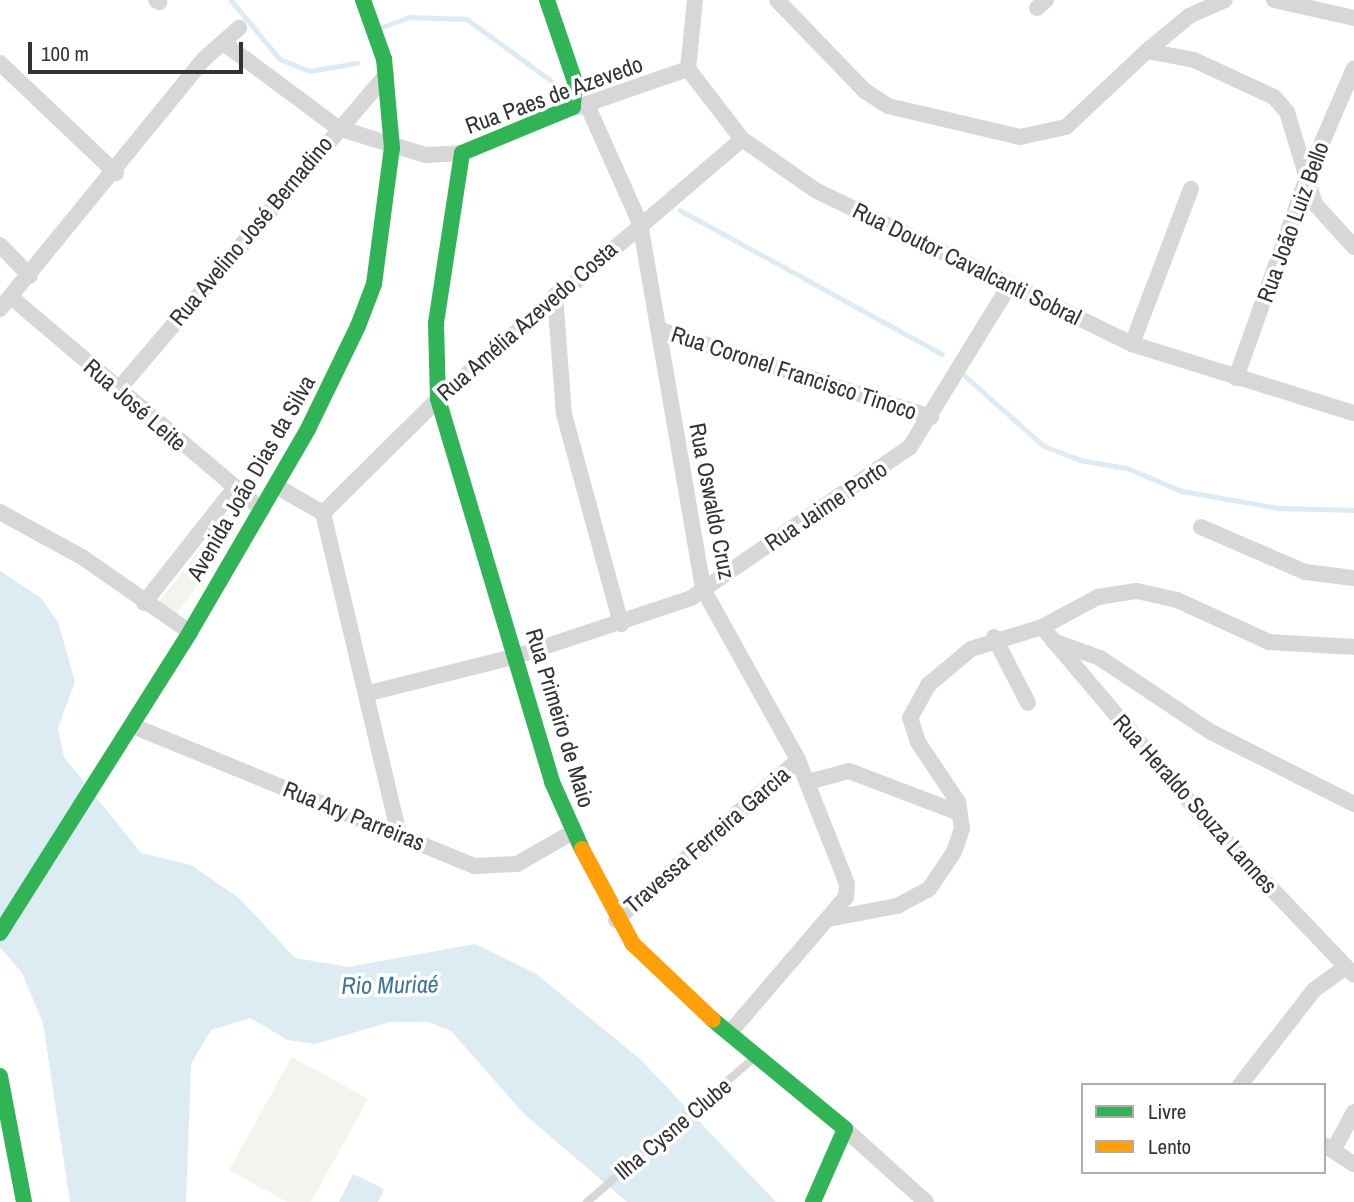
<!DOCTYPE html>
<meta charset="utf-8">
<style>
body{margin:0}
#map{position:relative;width:1354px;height:1202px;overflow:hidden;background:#fff;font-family:"Archivo Narrow",sans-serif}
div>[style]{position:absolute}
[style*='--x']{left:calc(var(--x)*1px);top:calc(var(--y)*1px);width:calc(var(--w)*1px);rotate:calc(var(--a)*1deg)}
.green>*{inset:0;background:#f1f5ed}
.water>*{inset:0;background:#ddebf3}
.stream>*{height:4.5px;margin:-2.25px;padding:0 2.25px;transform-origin:2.25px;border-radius:2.25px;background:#ddebf3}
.lane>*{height:8px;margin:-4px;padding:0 4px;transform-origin:4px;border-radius:4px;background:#d7d7d7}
.street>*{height:16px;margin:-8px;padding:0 8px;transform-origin:8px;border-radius:8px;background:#d7d7d7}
.fast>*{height:16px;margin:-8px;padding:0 8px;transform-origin:8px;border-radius:8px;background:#30b455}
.slow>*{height:16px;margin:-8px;padding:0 8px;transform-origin:8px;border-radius:8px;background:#ff9f0a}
span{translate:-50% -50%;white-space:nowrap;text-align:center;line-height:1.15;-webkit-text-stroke:7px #fff;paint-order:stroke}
.street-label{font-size:23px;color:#333}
.water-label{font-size:24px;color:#3f7597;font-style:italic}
.legend{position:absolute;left:1081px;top:1083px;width:245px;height:91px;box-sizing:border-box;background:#fff;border:2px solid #adadad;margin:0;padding:9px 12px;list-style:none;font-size:21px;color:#333}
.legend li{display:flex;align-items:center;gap:14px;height:35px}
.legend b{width:35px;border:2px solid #adadad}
.scale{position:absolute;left:28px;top:42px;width:215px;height:32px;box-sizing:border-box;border:4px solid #333;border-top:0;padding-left:9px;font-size:21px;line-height:24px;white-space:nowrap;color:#333;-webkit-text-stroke:5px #fff;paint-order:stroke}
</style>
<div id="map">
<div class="green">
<div style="clip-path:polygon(227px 514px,240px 523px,177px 614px,159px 602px)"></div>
<div style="clip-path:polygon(292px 1057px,368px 1099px,311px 1202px,287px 1202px,229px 1170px)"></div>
</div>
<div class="water">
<div style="clip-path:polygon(0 571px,41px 598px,58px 622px,75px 682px,58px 728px,64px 757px,141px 853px,191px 865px,239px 898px,295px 958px,348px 967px,475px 944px,535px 973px,640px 1059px,776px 1202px,627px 1202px,525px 1115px,451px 1031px,428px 1022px,390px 1022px,315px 1044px,288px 1040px,250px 1018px,211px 1030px,191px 1064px,186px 1202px,70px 1202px,43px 1023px,22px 973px,0 947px)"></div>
<div style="clip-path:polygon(353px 1174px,384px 1189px,378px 1202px,339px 1202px)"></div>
</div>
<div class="stream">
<div style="--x:231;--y:0;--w:77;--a:50.3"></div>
<div style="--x:280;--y:59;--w:32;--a:22"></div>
<div style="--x:310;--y:71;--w:48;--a:-9.7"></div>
<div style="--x:382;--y:27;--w:30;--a:-20"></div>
<div style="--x:410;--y:17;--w:57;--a:2"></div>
<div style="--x:467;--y:19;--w:107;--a:36.2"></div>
<div style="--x:680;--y:210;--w:299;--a:28.8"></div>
<div style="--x:964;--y:375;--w:107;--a:41.6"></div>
<div style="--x:1044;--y:446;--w:39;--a:21"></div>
<div style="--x:1080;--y:460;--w:48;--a:9.7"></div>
<div style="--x:1127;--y:468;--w:60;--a:22.7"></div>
<div style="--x:1182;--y:491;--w:98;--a:9.9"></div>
<div style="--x:1279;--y:508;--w:75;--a:1.5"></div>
</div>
<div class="lane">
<div style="--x:587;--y:1202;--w:222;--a:-40.8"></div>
</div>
<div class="street">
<div style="--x:156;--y:0;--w:4;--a:34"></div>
<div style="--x:695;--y:0;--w:69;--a:95.8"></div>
<div style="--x:688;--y:69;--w:88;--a:52.4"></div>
<div style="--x:742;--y:139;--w:89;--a:34.9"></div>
<div style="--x:815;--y:190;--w:352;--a:25.9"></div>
<div style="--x:1132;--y:344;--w:232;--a:17.3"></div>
<div style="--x:777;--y:0;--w:127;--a:46"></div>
<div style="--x:865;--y:91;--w:27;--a:33"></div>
<div style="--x:888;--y:106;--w:136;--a:13.2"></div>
<div style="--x:1020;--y:137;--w:47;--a:-12.3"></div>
<div style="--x:1066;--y:127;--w:111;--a:-43.2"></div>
<div style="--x:1147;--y:51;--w:48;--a:10.8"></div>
<div style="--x:1194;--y:60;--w:88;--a:24.8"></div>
<div style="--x:1274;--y:97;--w:20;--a:49"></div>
<div style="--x:1287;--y:112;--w:96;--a:73.1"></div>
<div style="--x:1315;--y:204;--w:58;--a:47.8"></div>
<div style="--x:1274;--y:0;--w:82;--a:12.7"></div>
<div style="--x:1037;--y:8;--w:12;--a:-42"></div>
<div style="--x:225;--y:44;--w:141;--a:36.6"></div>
<div style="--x:338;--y:128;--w:92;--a:17.1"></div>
<div style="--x:426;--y:155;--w:36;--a:-3"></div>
<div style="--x:1147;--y:51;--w:55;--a:-39.8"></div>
<div style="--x:1189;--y:16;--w:39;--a:-24"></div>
<div style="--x:0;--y:63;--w:160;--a:43.5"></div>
<div style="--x:578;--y:107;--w:116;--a:-19.1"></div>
<div style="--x:588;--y:107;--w:127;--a:65.9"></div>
<div style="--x:640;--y:223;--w:371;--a:80.2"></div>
<div style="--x:703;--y:589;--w:196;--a:60.9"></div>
<div style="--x:798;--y:760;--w:133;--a:68.4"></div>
<div style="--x:847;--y:884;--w:13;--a:94"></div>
<div style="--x:846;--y:897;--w:175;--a:130.6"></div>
<div style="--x:0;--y:245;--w:43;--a:45.9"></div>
<div style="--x:555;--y:295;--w:119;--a:85.7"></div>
<div style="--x:564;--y:414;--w:218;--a:74.8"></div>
<div style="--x:11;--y:297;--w:329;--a:40.3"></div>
<div style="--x:0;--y:309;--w:323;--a:-50.8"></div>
<div style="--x:204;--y:59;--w:47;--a:-41.5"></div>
<div style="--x:658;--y:329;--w:287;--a:17.9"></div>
<div style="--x:1132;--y:344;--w:166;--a:-69.2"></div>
<div style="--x:1236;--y:378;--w:215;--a:-70.5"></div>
<div style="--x:1308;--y:175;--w:116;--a:-66.7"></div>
<div style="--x:118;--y:390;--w:414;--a:-49.6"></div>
<div style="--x:276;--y:486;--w:54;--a:29.9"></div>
<div style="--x:323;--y:513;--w:330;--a:76.7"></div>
<div style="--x:0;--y:512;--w:94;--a:28.8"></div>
<div style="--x:82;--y:557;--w:131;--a:34.8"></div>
<div style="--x:323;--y:513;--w:162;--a:-44.7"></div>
<div style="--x:438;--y:399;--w:400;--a:-40.5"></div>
<div style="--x:1201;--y:527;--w:113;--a:23.4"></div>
<div style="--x:1305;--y:572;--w:49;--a:7"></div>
<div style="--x:144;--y:603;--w:145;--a:-51.7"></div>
<div style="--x:1042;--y:627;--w:246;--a:49.8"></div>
<div style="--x:1201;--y:815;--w:221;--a:46.3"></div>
<div style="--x:994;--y:637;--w:74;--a:62.7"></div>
<div style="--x:1053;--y:641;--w:50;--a:19.9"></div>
<div style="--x:1100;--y:658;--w:133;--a:33.7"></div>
<div style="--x:1211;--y:732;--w:160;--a:26.7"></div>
<div style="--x:369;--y:693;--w:153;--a:-14"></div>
<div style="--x:517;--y:656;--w:183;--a:-18.4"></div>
<div style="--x:691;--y:598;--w:266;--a:-34.6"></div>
<div style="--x:910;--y:447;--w:187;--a:-58.4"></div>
<div style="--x:133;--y:726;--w:370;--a:22.3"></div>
<div style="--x:475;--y:866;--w:42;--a:-2.7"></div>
<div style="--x:517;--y:864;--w:64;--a:-29.7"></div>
<div style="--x:808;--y:782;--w:42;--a:-15"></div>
<div style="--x:849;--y:771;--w:118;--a:20.9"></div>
<div style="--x:828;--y:919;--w:70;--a:-10.7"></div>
<div style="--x:897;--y:906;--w:36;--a:-28"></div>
<div style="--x:929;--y:889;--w:45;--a:-56"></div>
<div style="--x:954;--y:852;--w:24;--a:-71"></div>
<div style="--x:962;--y:829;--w:27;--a:-98"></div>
<div style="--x:958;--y:802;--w:72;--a:-123.7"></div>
<div style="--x:918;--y:742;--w:25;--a:-108"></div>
<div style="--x:910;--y:718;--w:38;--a:-61"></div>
<div style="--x:928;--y:685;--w:56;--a:-39.9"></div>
<div style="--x:971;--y:649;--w:74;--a:-17.2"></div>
<div style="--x:1042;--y:627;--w:64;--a:-28.2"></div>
<div style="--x:1098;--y:597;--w:39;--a:-9"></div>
<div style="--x:1137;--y:591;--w:41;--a:12.7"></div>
<div style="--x:1177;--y:600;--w:101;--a:24.5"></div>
<div style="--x:1269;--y:642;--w:85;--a:3.4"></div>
<div style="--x:616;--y:920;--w:242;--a:-41.3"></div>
<div style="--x:1240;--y:1085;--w:120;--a:-52.1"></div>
<div style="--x:1314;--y:990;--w:37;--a:-36"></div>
<div style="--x:845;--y:1129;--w:109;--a:42"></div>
<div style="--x:1326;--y:1146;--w:33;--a:33"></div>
<div style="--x:1334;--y:1149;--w:42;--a:-61.6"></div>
</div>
<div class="fast">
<div style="--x:547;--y:0;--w:87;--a:71.1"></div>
<div style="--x:575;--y:82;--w:25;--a:95"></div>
<div style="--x:573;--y:107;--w:120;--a:157.5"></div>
<div style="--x:462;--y:153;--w:172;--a:98.7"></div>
<div style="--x:436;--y:323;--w:76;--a:88.5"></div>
<div style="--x:438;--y:399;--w:400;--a:73.4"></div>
<div style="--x:552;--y:782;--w:73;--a:65.9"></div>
<div style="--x:0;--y:933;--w:356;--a:-57.7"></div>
<div style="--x:190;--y:632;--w:235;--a:-59.8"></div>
<div style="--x:308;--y:429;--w:114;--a:-64.1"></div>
<div style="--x:358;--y:326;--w:45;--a:-69.1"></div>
<div style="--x:374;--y:284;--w:137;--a:-82.5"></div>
<div style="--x:392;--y:148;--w:89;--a:-95.1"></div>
<div style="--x:384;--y:59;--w:63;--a:-109.6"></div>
<div style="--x:713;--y:1020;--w:171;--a:39.5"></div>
<div style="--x:845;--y:1129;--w:80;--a:113.7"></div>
<div style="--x:0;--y:1076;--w:128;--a:79.2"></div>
</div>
<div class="slow">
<div style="--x:582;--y:849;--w:108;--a:61.8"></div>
<div style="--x:633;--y:944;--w:110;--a:43.5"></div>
</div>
<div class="street-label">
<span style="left:554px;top:95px;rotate:-20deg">Rua Paes de Azevedo</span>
<span style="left:1293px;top:222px;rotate:-70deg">Rua João Luiz Bello</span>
<span style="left:251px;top:231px;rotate:-50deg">Rua Avelino José Bernadino</span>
<span style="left:967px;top:264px;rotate:26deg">Rua Doutor Cavalcanti Sobral</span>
<span style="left:527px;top:321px;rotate:-41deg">Rua Amélia Azevedo Costa</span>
<span style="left:794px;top:373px;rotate:18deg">Rua Coronel Francisco Tinoco</span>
<span style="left:135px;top:405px;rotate:41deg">Rua José Leite</span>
<span style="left:251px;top:478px;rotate:-60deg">Avenida João Dias da Silva</span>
<span style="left:712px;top:501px;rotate:79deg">Rua Oswaldo Cruz</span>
<span style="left:826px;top:506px;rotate:-34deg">Rua Jaime Porto</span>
<span style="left:560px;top:718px;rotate:73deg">Rua Primeiro de Maio</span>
<span style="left:1195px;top:804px;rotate:48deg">Rua Heraldo Souza Lannes</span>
<span style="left:354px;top:816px;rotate:22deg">Rua Ary Parreiras</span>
<span style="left:707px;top:840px;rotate:-41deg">Travessa Ferreira Garcia</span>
<span style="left:673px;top:1129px;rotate:-40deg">Ilha Cysne Clube</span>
</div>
<div class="water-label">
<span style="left:390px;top:985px;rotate:-1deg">Rio Muriaé</span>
</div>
<ul class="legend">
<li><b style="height:9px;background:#30b455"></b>Livre</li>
<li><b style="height:9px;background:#ff9f0a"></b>Lento</li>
</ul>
<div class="scale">100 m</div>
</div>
